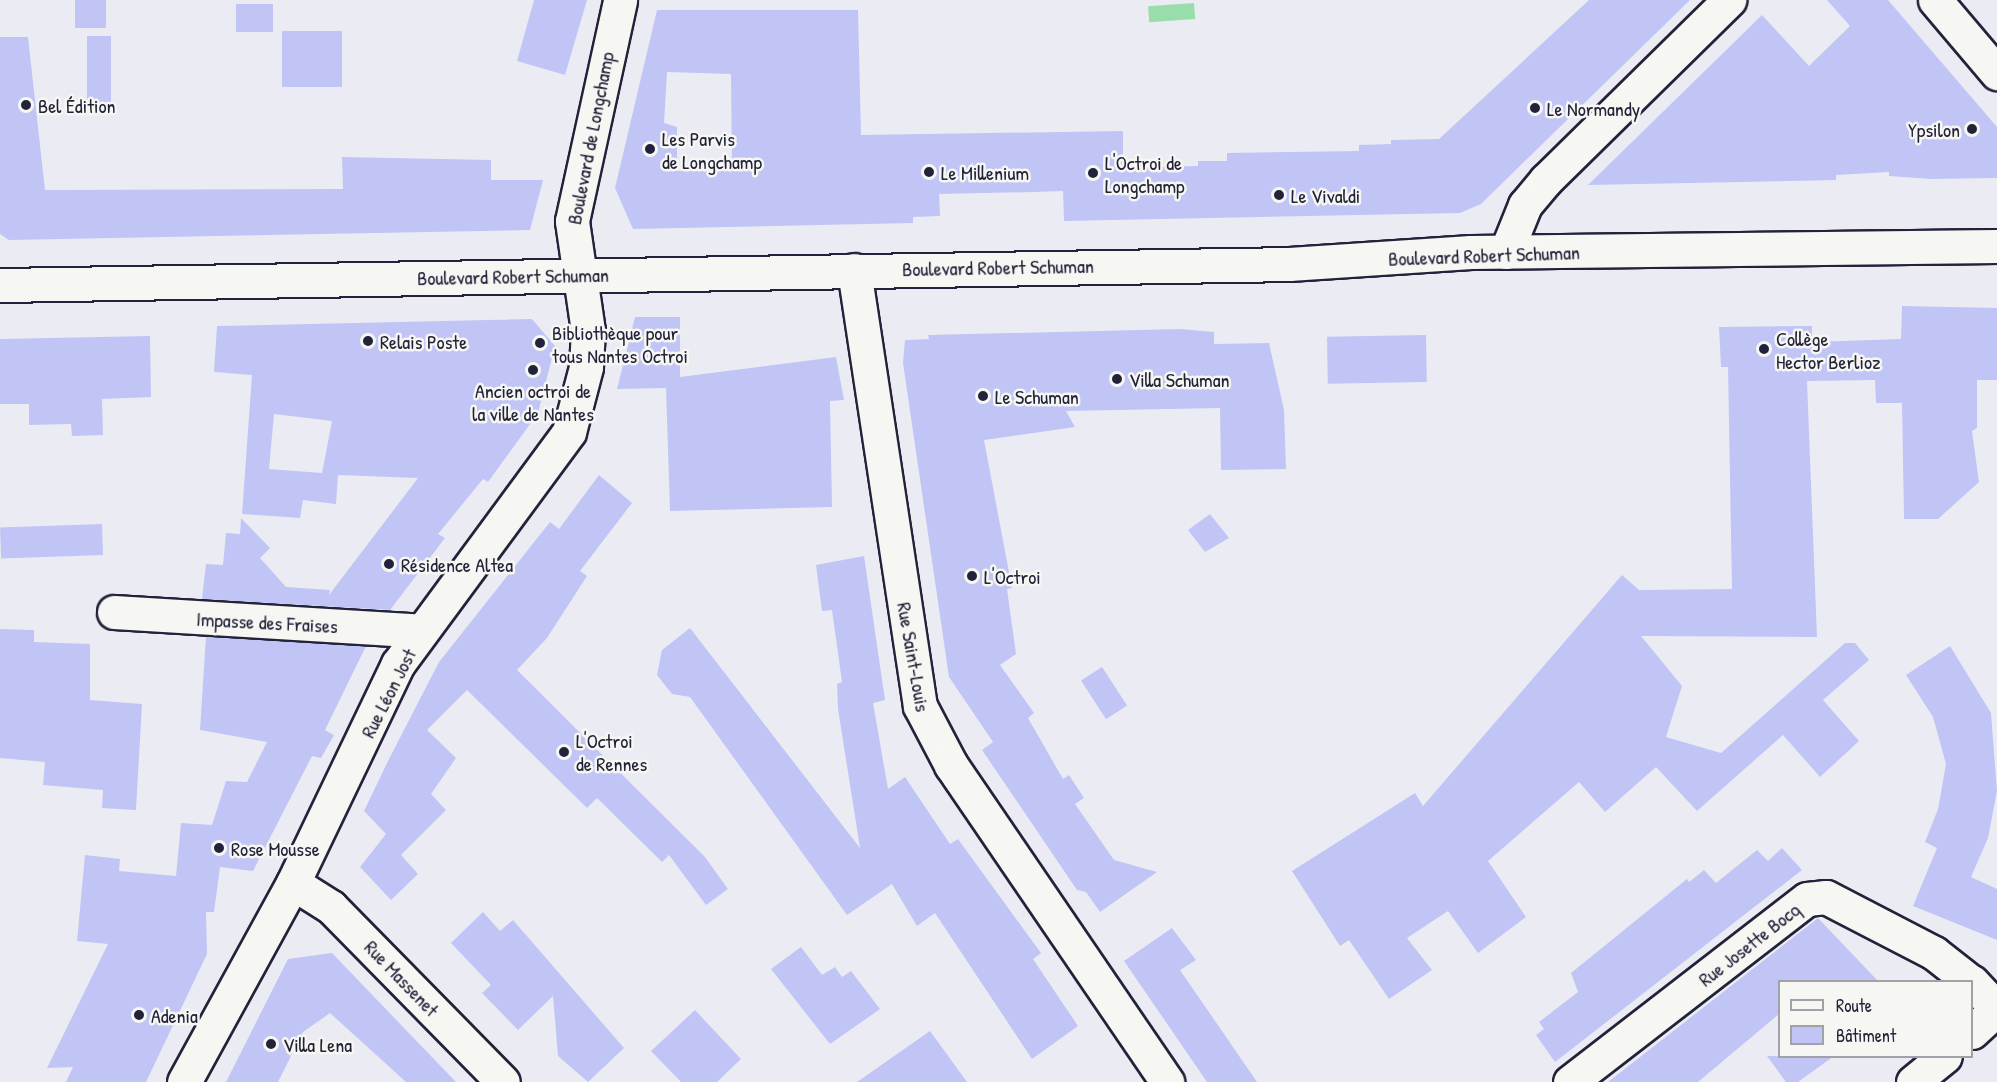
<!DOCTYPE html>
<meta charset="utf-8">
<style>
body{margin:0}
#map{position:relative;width:1997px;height:1082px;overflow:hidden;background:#ebecf3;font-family:"Patrick Hand",sans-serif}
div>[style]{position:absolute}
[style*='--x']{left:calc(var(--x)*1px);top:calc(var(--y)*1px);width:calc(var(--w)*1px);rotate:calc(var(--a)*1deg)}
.green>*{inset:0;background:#98ddaa;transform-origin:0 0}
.building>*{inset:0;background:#c0c5f6;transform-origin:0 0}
.roads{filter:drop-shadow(2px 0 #22223b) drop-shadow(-2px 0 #22223b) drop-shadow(0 2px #22223b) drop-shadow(0 -2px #22223b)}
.minor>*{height:33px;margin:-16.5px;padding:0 16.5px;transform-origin:16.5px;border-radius:16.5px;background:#f6f6f2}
.primary>*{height:33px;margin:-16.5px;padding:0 16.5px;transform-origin:16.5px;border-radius:16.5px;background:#f6f6f2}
.dots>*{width:16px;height:16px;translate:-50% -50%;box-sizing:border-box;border:3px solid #f6f6f2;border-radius:50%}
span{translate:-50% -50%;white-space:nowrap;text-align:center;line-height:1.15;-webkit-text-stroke:5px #f6f6f2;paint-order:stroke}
.poi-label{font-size:20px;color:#22223b}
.left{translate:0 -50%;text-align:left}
.right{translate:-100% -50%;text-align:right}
.street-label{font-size:20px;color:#22223b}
.legend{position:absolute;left:1778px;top:980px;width:195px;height:78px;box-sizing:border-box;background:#f6f6f2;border:2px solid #a1a1a9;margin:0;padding:8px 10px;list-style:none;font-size:18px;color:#22223b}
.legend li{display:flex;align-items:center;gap:12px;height:30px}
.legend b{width:30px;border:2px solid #a1a1a9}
</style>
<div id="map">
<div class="green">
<div style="left:1194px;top:3px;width:16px;height:46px;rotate:86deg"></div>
</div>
<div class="building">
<div style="left:75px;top:0;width:31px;height:28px"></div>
<div style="clip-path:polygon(534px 0,587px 0,565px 75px,517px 61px)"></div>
<div style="clip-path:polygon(evenodd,1589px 0,1690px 0,1481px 204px,1460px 213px,1064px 221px,1063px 191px,1034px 192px,939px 194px,940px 216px,913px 217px,913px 223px,633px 229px,615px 188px,657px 10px,858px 10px,861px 135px,1123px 131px,1123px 168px,1198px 166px,1198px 161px,1227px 161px,1227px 153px,1359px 151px,1359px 145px,1391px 144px,1391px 140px,1439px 139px,1589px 0,667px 72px,731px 74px,732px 171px,677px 171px,677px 127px,664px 123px,667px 72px)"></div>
<div style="clip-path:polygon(1827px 0,1888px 0,1997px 127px,1997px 178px,1931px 179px,1889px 176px,1889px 172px,1836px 175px,1836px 180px,1588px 185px,1762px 15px,1809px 66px,1850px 26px)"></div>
<div style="left:273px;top:4px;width:28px;height:37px;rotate:90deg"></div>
<div style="left:342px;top:31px;width:56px;height:60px;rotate:90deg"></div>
<div style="left:87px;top:36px;width:24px;height:78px"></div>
<div style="clip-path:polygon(0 37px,28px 37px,45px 190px,343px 189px,342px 157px,491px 160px,491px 180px,543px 180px,530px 230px,9px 240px,0 234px)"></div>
<div style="clip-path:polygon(1902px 306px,1997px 308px,1997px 380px,1977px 380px,1977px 428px,1972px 431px,1979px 482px,1938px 519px,1904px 519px,1902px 403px,1876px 403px,1875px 380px,1807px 381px,1817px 637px,1641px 636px,1682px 686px,1666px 737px,1721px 753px,1845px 643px,1855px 643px,1869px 660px,1823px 700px,1859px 741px,1820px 777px,1783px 735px,1697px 811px,1656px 767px,1605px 812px,1579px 782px,1488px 861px,1526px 917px,1478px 953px,1448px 911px,1407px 938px,1432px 970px,1389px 999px,1349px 940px,1340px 946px,1292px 871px,1415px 793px,1423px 806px,1622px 575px,1639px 590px,1732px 589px,1728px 367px,1721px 367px,1719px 327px,1812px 326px,1812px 342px,1901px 339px)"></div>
<div style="clip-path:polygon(635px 317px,680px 317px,680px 377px,836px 357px,844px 400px,830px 401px,832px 507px,670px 511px,666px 388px,617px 389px)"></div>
<div style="clip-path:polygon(evenodd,532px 319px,555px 346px,538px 413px,488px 482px,483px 479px,438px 534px,445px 538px,390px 610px,202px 599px,206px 564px,223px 565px,226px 533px,240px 534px,241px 518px,270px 548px,260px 558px,286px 587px,330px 590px,329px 595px,418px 478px,338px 475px,336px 504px,303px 500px,300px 518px,242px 514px,252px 375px,214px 372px,217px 326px,532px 319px,274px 414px,332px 421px,322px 473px,269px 469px,274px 414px)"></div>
<div style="clip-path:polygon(1180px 329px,1214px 332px,1214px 344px,1269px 343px,1284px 410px,1286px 469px,1221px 470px,1220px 408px,1066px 411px,1075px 427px,984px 440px,1012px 588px,1007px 589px,1016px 654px,1000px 665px,1034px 713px,1028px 718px,1063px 779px,1069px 775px,1084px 798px,1075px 804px,1114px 860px,1157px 872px,1100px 912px,1086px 892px,1077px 890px,982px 750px,993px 742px,949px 677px,903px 363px,905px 340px,929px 339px,928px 335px)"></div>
<div style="left:1426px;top:335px;width:47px;height:99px;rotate:89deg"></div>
<div style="clip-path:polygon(150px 336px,151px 397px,102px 399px,103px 435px,72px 436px,71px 424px,29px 425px,29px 404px,0 404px,0 339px)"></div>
<div style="clip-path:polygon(599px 475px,632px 503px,580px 571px,587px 576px,547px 638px,517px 670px,705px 857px,728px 889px,706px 905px,669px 855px,662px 862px,597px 798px,587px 808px,467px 690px,427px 730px,456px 758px,431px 794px,446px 810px,401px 855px,418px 874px,391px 900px,360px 867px,386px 834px,364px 811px,388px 761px,439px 662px,550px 522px,559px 529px)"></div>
<div style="clip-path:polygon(1210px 514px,1229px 538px,1205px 552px,1188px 530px)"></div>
<div style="left:102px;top:524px;width:31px;height:102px;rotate:88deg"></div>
<div style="clip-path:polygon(864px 556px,885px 700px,873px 703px,888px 789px,905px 777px,950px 844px,958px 839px,1041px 953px,1033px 959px,1078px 1026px,1032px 1059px,935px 913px,917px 926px,892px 884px,847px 915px,690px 697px,672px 694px,657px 675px,662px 650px,690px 628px,860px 848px,838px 709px,837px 684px,842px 682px,832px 610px,822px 611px,816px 565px)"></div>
<div style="clip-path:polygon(0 629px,34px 630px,34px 642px,90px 644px,90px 700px,142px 704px,136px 810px,102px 808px,103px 790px,43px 785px,45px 762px,0 758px)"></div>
<div style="clip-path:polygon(206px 636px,366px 646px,325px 730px,334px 735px,321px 758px,312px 756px,253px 871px,220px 867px,214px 912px,206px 912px,207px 954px,146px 1082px,66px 1082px,73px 1067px,47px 1068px,108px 944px,77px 941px,85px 855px,120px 859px,119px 871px,176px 876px,181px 823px,212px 825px,226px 781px,247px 782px,267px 742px,200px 730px)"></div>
<div style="clip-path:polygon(1950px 646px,1991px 713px,1997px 791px,1988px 838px,1971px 877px,1997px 889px,1997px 940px,1913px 906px,1937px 848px,1925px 842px,1938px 809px,1946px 764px,1933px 717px,1906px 675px)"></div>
<div style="left:1102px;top:667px;width:46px;height:25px;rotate:57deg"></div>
<div style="clip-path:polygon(1782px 848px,1802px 870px,1555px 1062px,1536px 1035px,1544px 1029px,1539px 1022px,1578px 992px,1571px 973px,1687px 879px,1689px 882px,1704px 870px,1716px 883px,1757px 850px,1768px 861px)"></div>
<div style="clip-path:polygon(483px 912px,500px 931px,513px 920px,624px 1048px,588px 1082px,558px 1056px,553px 996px,518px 1030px,482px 993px,491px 985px,451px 943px)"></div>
<div style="clip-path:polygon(1818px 918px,1878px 981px,1779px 981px,1779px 1014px,1698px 1082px,1608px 1082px)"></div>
<div style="clip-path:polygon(1172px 928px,1196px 960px,1180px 970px,1257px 1082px,1207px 1082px,1124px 961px)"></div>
<div style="clip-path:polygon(801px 947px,822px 975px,835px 967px,842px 977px,851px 971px,880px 1009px,830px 1044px,771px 969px)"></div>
<div style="clip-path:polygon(332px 953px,404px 1028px,456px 1082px,406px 1082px,330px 1013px,303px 1032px,278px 1082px,226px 1082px,288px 959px)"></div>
<div style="clip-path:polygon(695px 1010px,741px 1059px,717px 1082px,681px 1082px,651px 1051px)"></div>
<div style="clip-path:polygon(930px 1031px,967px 1082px,857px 1082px)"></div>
<div style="clip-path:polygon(1767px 1056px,1834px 1056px,1798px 1082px,1786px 1082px)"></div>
</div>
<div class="roads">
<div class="minor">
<div style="--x:1935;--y:0;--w:96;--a:49.7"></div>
<div style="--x:1506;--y:252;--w:51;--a:-68"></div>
<div style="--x:1525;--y:205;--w:33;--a:-50"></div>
<div style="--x:1546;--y:180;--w:257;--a:-44.5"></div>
<div style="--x:854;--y:270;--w:441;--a:81.4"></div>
<div style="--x:920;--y:706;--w:67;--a:62.3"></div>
<div style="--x:951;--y:765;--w:384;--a:55.7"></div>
<div style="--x:114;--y:612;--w:308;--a:3.5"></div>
<div style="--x:293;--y:883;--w:45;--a:32.3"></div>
<div style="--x:331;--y:907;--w:245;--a:45.5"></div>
<div style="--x:1972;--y:982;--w:37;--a:47"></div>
<div style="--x:1972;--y:1032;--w:34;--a:-43"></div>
<div style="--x:184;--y:1082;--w:227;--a:-61.3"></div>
<div style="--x:293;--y:883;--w:243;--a:-64.4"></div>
<div style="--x:398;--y:664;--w:288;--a:-53.6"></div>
<div style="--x:569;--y:432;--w:67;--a:-75.3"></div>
<div style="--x:586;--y:367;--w:36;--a:-87"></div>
<div style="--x:588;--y:331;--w:111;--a:-98.3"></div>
<div style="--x:572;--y:221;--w:226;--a:-77.7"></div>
<div style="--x:1570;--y:1082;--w:299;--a:-37.7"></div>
<div style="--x:1807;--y:899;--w:19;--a:-6"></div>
<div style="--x:1826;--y:897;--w:122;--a:27.4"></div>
<div style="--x:1934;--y:953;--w:47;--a:38.1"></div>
<div style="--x:1913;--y:1082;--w:41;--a:-39.1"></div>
</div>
<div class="primary">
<div style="--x:0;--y:285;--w:1289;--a:-0.93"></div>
<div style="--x:1289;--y:264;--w:182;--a:-3.8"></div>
<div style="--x:1471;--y:252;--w:526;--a:-0.65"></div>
</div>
</div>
<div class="dots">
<div style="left:26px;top:105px;background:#22223b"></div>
<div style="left:1535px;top:108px;background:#22223b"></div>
<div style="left:1972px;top:129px;background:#22223b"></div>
<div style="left:650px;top:149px;background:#22223b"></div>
<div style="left:929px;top:172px;background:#22223b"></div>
<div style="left:1093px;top:173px;background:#22223b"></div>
<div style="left:1279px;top:195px;background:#22223b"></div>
<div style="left:368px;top:341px;background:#22223b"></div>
<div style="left:540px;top:343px;background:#22223b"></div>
<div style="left:1764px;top:349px;background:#22223b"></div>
<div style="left:533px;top:370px;background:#22223b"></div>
<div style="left:1117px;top:379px;background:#22223b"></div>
<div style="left:983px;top:396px;background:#22223b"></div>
<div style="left:389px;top:564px;background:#22223b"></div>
<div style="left:972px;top:576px;background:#22223b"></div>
<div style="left:564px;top:752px;background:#22223b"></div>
<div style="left:219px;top:848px;background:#22223b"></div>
<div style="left:139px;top:1015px;background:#22223b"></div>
<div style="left:271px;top:1044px;background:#22223b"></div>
</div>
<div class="poi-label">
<span class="left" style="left:38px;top:105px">Bel Édition</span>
<span class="left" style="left:1547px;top:108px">Le Normandy</span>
<span class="right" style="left:1960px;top:129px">Ypsilon</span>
<span class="left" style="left:662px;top:150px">Les Parvis<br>de Longchamp</span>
<span class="left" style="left:1105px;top:174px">L'Octroi de<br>Longchamp</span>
<span class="left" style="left:941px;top:172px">Le Millenium</span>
<span class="left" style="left:1291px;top:195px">Le Vivaldi</span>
<span class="left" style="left:552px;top:344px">Bibliothèque pour<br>tous Nantes Octroi</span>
<span class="left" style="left:1776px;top:350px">Collège<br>Hector Berlioz</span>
<span class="left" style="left:380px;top:341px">Relais Poste</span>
<span class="left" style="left:1129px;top:379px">Villa Schuman</span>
<span style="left:533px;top:402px">Ancien octroi de<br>la ville de Nantes</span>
<span class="left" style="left:995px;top:396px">Le Schuman</span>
<span class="left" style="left:401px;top:564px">Résidence Altea</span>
<span class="left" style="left:984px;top:576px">L'Octroi</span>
<span class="left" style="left:576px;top:752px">L'Octroi<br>de Rennes</span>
<span class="left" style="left:231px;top:848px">Rose Mousse</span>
<span class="left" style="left:151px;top:1015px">Adenia</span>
<span class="left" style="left:283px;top:1044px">Villa Lena</span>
</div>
<div class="street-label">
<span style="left:590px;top:138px;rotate:-79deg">Boulevard de Longchamp</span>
<span style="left:1484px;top:255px;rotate:-2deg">Boulevard Robert Schuman</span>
<span style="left:998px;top:267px;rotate:-1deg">Boulevard Robert Schuman</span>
<span style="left:513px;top:276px;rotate:-1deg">Boulevard Robert Schuman</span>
<span style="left:267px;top:622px;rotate:3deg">Impasse des Fraises</span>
<span style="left:914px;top:657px;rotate:80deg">Rue Saint-Louis</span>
<span style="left:388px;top:693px;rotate:-63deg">Rue Léon Jost</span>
<span style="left:1749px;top:944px;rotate:-38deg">Rue Josette Bocq</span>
<span style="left:402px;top:978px;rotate:46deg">Rue Massenet</span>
</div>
<ul class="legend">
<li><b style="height:8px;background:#f6f6f2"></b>Route</li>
<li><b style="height:16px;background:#c0c5f6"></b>Bâtiment</li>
</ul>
</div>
